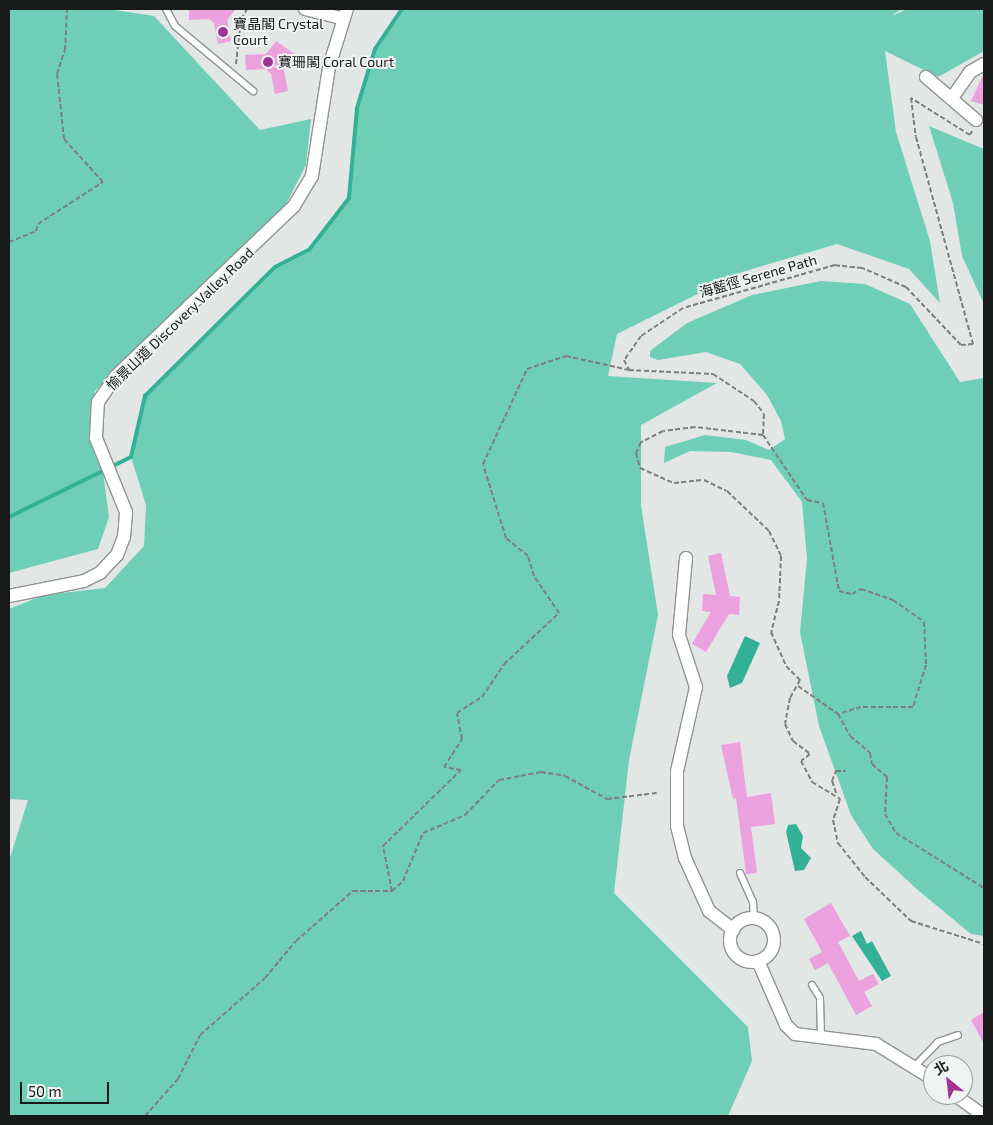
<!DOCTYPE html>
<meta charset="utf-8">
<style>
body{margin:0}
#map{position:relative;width:993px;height:1125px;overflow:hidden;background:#e2e6e5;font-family:"Exo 2","Noto Sans TC",sans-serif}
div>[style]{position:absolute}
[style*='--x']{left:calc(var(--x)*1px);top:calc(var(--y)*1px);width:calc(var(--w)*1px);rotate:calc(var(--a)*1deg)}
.green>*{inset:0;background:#6fcfb6}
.water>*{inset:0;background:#33b196}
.stream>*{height:4px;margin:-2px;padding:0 2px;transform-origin:2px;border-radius:2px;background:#33b196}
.building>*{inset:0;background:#eaa1de}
.path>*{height:2px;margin-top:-1px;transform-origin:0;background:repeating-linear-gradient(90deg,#7c7f7e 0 5px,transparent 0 7.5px)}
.roads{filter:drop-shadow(1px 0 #909493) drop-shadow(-1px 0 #909493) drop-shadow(0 1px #909493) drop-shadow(0 -1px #909493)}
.service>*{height:6px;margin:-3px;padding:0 3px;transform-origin:3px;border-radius:3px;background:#fff}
.minor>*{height:12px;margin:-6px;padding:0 6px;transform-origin:6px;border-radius:6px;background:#fff}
.minor>.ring{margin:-6px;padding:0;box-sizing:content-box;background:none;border:12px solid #fff;border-radius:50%}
.dots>*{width:14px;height:14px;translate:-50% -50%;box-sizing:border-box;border:2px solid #eff4f2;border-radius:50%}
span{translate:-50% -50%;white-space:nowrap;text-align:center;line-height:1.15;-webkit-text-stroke:4px #eff4f2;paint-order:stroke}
.poi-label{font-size:14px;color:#181a19}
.left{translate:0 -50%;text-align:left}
.street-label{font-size:14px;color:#181a19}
.frame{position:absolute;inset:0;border:10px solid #181a19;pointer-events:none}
.north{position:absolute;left:923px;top:1055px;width:50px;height:50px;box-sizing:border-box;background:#eff4f2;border:1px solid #999d9b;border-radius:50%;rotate:331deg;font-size:14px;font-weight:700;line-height:20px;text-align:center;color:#181a19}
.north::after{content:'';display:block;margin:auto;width:18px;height:22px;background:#a03494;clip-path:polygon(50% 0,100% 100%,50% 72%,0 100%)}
.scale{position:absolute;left:20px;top:1082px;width:89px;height:22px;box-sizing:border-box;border:2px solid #181a19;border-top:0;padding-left:6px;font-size:15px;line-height:18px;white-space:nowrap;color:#181a19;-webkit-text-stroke:4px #eff4f2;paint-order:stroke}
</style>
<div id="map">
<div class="green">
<div style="clip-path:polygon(9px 9px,108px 9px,154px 16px,260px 130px,311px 119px,306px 165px,283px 210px,95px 391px,90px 423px,101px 457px,109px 517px,98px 549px,9px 573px)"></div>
<div style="clip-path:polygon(402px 9px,901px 9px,892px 16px,907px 9px,984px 9px,984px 51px,938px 77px,885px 51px,896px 132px,930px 241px,940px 303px,909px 269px,837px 244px,742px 272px,617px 334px,608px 376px,717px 383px,641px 425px,641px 505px,658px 615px,629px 760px,614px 893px,748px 1027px,752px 1061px,728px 1116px,9px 1116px,9px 861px,28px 800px,9px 799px,9px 609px,44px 595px,105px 588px,144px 546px,146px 505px,131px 457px,145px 396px,275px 267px,309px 250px,349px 198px,357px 108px,375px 49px)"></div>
<div style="clip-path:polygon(929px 126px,984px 149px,984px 304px,962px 256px,953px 203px)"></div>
<div style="clip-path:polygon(821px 281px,865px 284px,910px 304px,960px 382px,984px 378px,984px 936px,971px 934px,919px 891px,873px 849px,851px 815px,819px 726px,800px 632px,807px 559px,802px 502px,771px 460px,731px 452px,690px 451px,664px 463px,665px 447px,705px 435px,746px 440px,769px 450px,785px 439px,781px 421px,767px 395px,740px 364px,706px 352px,658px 360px,650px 357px,650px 351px,687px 323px,752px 295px)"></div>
</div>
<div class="water">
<div style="clip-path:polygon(745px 636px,760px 643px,742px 683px,730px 688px,727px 676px)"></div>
<div style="clip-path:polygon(796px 824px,803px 836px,801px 848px,811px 858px,804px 870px,795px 871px,786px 832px,788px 825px)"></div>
<div style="clip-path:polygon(861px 931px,867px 944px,872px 941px,891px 976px,882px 981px,852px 936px)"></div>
</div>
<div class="stream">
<div style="--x:9;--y:517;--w:136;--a:-26.2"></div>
<div style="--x:131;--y:457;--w:63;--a:-77.1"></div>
<div style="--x:145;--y:396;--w:183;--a:-44.8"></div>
<div style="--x:275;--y:267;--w:38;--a:-27"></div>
<div style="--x:309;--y:250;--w:66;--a:-52.4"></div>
<div style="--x:349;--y:198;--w:90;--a:-84.9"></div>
<div style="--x:357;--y:108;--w:62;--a:-73"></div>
<div style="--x:375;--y:49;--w:48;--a:-56"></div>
</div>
<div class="building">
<div style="clip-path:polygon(189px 9px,236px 9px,227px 20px,231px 41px,218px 44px,214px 23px,209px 19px,189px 20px)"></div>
<div style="clip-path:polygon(276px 41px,296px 55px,284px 70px,288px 91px,275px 94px,271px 74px,266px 69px,246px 70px,245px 55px,266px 54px)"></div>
<div style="clip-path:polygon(984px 73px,984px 105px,971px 101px)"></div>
<div style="clip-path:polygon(721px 553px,730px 596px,740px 597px,739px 615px,729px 614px,706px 652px,692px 644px,711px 612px,702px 611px,703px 594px,716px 595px,708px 556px)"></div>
<div style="clip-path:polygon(740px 742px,747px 797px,771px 793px,775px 824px,751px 827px,757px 873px,746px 874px,736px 798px,733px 799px,721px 745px)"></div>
<div style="clip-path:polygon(831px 903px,850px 936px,838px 942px,859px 981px,873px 974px,879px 984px,864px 992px,872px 1006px,856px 1015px,828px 963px,815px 970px,809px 959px,822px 952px,804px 919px)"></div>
<div style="clip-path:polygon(984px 1012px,984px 1044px,971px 1020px)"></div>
</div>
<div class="path">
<div style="--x:236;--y:64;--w:45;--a:-83.7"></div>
<div style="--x:241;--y:19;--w:12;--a:-59"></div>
<div style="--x:972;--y:131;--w:4;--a:117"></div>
<div style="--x:970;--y:135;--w:70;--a:-147.9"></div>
<div style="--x:911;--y:98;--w:39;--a:83"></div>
<div style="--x:916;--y:137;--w:215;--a:74.6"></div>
<div style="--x:973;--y:344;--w:12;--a:175"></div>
<div style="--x:961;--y:345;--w:80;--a:-133.5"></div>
<div style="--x:906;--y:287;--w:48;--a:-156.6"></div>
<div style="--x:862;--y:268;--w:27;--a:-174"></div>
<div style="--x:835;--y:265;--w:158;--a:164.2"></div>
<div style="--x:683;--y:308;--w:50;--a:146.3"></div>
<div style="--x:641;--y:336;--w:29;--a:125"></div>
<div style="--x:624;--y:360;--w:11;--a:63"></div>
<div style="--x:629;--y:370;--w:84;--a:2.7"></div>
<div style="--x:713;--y:374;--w:49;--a:33.4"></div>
<div style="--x:754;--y:401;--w:16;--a:52"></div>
<div style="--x:764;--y:414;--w:21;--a:93"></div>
<div style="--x:763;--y:435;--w:68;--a:-173.3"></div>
<div style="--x:695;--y:427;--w:32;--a:173"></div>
<div style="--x:663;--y:431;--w:25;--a:153"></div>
<div style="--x:641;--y:442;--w:12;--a:114"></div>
<div style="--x:636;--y:453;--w:16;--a:75"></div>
<div style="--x:640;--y:468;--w:37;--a:24"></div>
<div style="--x:674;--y:483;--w:30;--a:-6"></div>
<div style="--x:704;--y:480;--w:25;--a:26"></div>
<div style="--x:727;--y:491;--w:58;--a:43.6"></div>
<div style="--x:769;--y:531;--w:28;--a:64"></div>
<div style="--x:781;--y:556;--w:45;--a:92.5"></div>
<div style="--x:779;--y:601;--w:32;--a:104"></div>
<div style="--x:771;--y:632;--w:37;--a:66"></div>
<div style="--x:786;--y:666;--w:20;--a:45"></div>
<div style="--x:800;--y:680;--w:21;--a:119"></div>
<div style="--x:790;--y:698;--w:26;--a:101"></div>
<div style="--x:785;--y:724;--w:19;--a:65"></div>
<div style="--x:793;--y:741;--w:21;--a:37"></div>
<div style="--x:810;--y:754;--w:11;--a:142"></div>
<div style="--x:801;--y:761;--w:24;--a:62"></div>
<div style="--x:812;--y:782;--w:33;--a:31"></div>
<div style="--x:840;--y:799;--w:22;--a:108"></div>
<div style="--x:833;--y:820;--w:24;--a:78"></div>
<div style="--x:838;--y:843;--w:43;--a:51.5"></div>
<div style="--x:865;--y:877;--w:64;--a:43.7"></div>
<div style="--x:911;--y:921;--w:77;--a:17.5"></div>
<div style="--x:9;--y:242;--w:29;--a:-22"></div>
<div style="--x:36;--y:231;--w:7;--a:-74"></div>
<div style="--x:38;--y:224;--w:77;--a:-32.9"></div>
<div style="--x:103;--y:182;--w:58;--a:-132.2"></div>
<div style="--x:64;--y:139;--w:65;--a:-96.1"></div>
<div style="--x:57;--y:74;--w:25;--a:-72"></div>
<div style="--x:65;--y:50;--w:41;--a:-87.2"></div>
<div style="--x:763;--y:435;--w:78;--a:55.9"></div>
<div style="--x:807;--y:500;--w:16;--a:11"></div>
<div style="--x:823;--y:503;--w:89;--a:79.7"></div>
<div style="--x:839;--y:591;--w:13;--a:13"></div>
<div style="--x:852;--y:594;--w:10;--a:-29"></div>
<div style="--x:861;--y:589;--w:34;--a:19"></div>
<div style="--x:893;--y:600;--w:38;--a:35"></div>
<div style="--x:924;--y:622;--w:43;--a:87.3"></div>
<div style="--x:926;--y:665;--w:44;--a:107.2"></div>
<div style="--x:913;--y:707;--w:52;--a:180"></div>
<div style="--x:861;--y:707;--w:24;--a:163"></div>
<div style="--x:838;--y:714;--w:25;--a:61"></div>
<div style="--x:850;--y:736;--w:26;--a:40"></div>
<div style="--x:870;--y:753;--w:11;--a:80"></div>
<div style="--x:872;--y:764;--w:20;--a:41"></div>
<div style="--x:887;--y:777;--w:37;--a:93"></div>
<div style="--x:885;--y:814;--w:22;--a:60"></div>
<div style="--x:896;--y:833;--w:104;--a:32"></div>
<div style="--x:798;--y:686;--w:49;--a:35"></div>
<div style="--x:836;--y:793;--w:13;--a:-108"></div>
<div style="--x:832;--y:781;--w:11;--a:-68"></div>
<div style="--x:836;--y:771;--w:10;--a:0"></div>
<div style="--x:392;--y:891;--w:46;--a:-101.3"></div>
<div style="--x:383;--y:846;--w:109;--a:-44.3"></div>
<div style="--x:461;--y:770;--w:17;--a:-170"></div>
<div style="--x:444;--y:767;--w:33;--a:-57"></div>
<div style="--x:462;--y:739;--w:26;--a:-101"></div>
<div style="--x:457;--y:713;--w:30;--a:-33"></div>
<div style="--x:482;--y:697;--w:40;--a:-56"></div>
<div style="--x:504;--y:664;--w:75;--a:-42.8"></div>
<div style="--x:559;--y:613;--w:45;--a:-124"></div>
<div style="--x:534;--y:576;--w:21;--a:-107"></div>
<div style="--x:528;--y:556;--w:28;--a:-141"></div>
<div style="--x:506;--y:538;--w:77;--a:-107.3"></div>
<div style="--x:483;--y:464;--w:105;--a:-65.1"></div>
<div style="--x:527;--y:369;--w:41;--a:-18.4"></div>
<div style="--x:566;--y:356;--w:65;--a:12.5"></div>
<div style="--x:145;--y:1116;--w:50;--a:-48.3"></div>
<div style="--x:178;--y:1079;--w:49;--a:-63.4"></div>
<div style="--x:200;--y:1035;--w:86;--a:-41.2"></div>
<div style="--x:265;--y:978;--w:48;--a:-50"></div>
<div style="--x:296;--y:941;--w:76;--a:-41.3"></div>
<div style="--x:353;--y:891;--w:39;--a:0"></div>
<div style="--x:392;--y:891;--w:15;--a:-42"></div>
<div style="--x:403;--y:881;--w:52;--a:-67.4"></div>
<div style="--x:423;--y:833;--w:46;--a:-23.2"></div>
<div style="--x:465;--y:815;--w:49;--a:-45.8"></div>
<div style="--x:499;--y:780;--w:43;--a:-10.8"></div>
<div style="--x:541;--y:772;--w:24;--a:9"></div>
<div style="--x:565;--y:776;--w:48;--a:28.7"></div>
<div style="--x:607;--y:799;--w:50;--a:-6.8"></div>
</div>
<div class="roads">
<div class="service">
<div style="--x:166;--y:9;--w:19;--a:62"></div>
<div style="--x:175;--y:26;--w:102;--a:39.8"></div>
<div style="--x:740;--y:873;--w:32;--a:66"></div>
<div style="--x:753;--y:902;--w:17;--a:87"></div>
<div style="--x:812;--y:985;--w:15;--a:58"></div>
<div style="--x:820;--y:998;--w:40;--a:88.6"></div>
<div style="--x:914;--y:1067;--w:35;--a:-46"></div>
<div style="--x:938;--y:1042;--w:21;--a:-19"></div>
</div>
<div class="minor">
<div style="--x:305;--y:9;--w:37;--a:14"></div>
<div style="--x:926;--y:77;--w:66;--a:40.7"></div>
<div style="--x:952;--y:98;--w:32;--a:-55"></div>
<div style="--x:970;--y:72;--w:16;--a:-30"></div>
<div style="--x:686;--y:558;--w:77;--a:95.2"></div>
<div style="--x:679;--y:635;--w:55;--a:71.9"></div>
<div style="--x:696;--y:687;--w:86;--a:102.7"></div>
<div style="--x:677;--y:771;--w:55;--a:90"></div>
<div style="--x:677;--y:826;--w:33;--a:76"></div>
<div style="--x:685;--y:858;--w:58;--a:65.6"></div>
<div style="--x:709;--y:911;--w:31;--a:38"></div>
<div style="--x:9;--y:596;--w:76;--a:-11.3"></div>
<div style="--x:84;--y:581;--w:18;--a:-27"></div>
<div style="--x:100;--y:573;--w:25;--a:-47"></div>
<div style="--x:117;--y:555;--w:19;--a:-69"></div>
<div style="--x:124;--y:537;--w:25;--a:-85"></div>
<div style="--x:126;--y:512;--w:80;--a:-112.1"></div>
<div style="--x:96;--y:438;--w:36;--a:-87"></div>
<div style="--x:98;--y:402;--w:32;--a:-55"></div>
<div style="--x:116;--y:376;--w:246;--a:-43.7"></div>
<div style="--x:294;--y:206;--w:35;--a:-59"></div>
<div style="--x:312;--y:176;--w:110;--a:-81.1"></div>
<div style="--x:329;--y:67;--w:61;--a:-72.8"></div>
<div class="ring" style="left:730px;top:918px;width:32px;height:32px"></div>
<div style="--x:758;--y:961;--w:70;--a:66.4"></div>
<div style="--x:786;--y:1025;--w:13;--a:45"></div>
<div style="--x:795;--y:1034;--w:82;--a:7"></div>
<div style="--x:876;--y:1044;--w:67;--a:31.6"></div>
<div style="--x:955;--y:1095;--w:36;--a:36"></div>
</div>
</div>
<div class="dots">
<div style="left:223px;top:32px;background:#a03494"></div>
<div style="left:268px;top:62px;background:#a03494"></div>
</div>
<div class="poi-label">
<span class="left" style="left:233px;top:32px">寶晶閣 Crystal<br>Court</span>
<span class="left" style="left:278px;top:62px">寶珊閣 Coral Court</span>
</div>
<div class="street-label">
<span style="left:758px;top:276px;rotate:-16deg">海藍徑 Serene Path</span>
<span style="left:180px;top:319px;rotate:-44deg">愉景山道 Discovery Valley Road</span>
</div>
<div class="frame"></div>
<div class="north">北</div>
<div class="scale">50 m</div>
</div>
